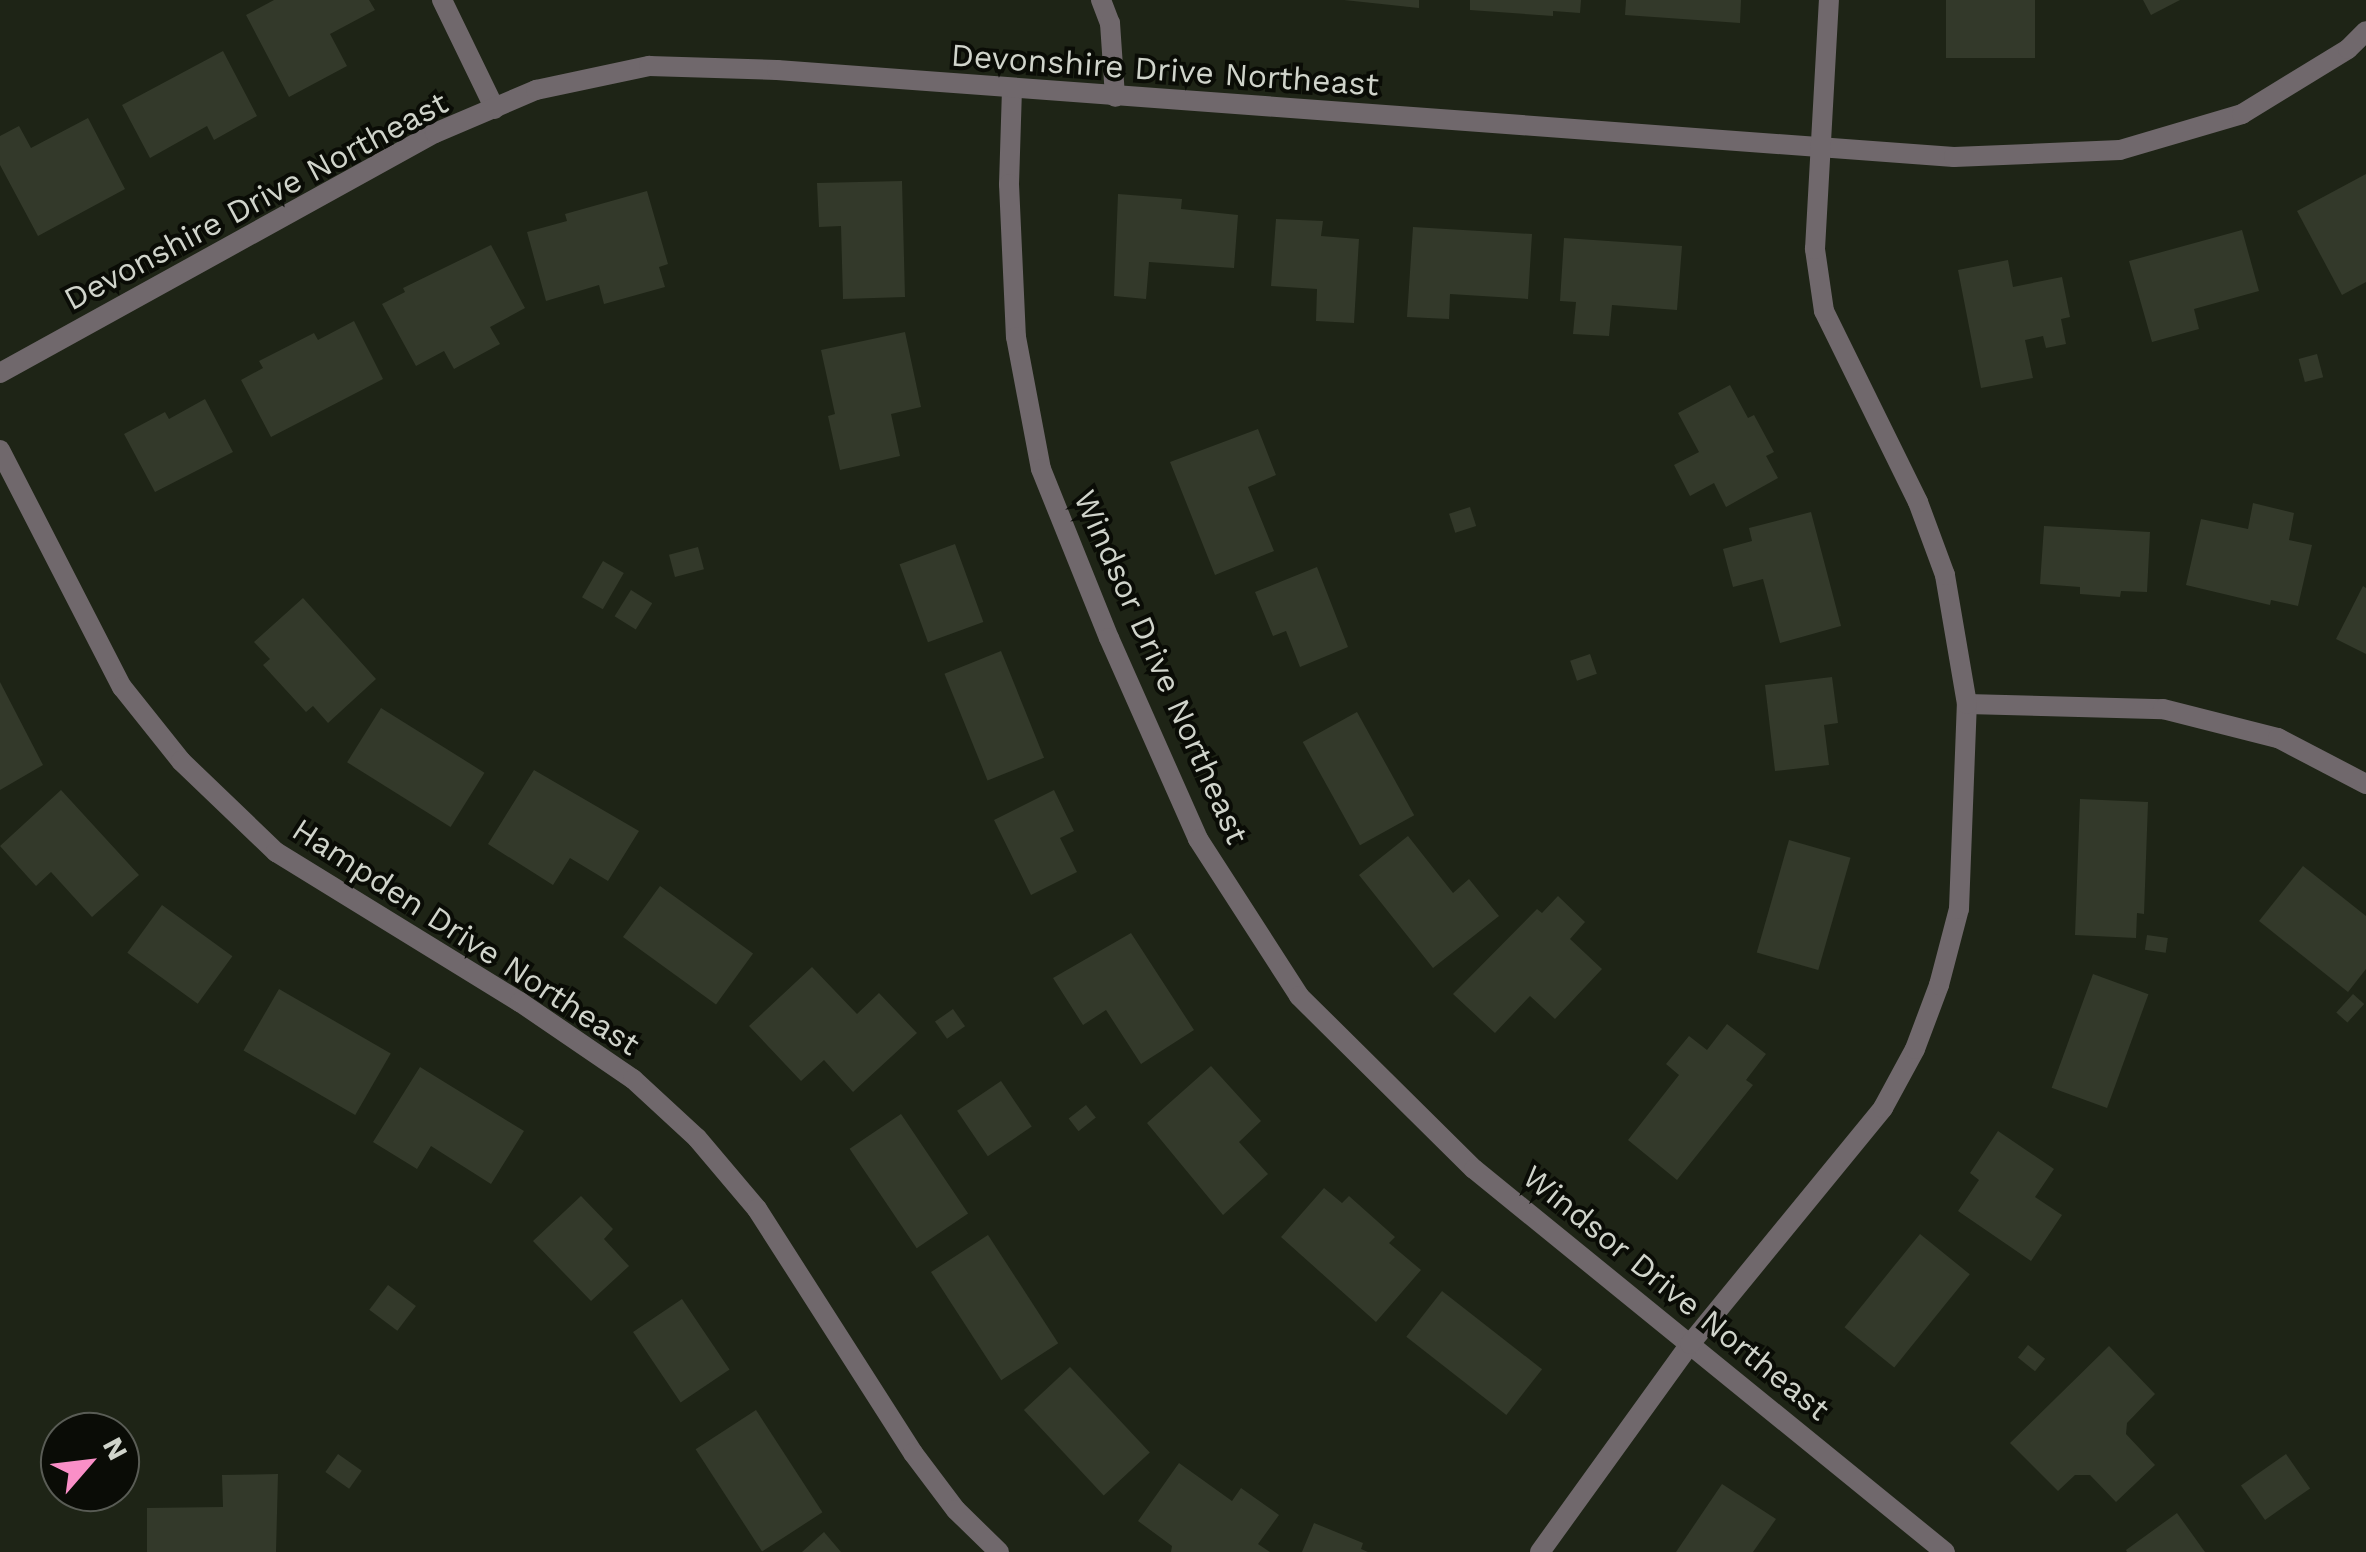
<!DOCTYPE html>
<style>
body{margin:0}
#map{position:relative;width:2366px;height:1552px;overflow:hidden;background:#1e2416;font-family:"Work Sans",sans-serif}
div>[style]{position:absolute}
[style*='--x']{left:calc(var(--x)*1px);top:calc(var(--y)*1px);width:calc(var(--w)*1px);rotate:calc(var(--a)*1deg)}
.building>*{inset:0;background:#33392a;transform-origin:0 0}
.lane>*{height:20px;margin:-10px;padding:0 10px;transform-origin:10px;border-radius:10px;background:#70686c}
.street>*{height:20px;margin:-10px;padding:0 10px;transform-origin:10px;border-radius:10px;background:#70686c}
span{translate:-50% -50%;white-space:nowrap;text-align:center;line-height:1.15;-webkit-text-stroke:8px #0a0c06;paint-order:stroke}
.street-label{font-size:32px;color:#d0d4cb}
.north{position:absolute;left:40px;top:1412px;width:100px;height:100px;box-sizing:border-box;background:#0a0c06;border:2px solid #595c55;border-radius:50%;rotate:62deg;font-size:28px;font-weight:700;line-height:40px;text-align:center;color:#d0d4cb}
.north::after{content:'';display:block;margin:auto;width:35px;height:45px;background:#fa8fc7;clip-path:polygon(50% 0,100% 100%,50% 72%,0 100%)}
</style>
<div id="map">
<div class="building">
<div style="clip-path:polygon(274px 0,369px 0,375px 10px,330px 34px,347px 66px,289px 97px,246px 15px)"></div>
<div style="clip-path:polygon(1344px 0,1419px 0,1419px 8px)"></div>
<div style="clip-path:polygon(1470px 0,1581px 0,1580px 13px,1553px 11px,1553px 16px,1470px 10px)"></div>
<div style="clip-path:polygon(1626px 0,1741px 0,1740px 23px,1625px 15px)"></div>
<div style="left:1946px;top:0;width:89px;height:58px"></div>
<div style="clip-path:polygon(2143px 0,2180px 0,2151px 15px)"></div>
<div style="clip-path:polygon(223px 51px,257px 116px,214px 140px,207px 126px,150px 158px,122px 105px)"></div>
<div style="clip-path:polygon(88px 118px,125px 189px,38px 236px,0 165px,0 136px,19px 126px,31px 148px)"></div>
<div style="clip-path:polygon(2366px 174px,2366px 282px,2342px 295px,2297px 211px)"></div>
<div style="clip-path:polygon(902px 181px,905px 297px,843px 299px,841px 226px,819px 227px,817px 183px)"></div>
<div style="clip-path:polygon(647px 191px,668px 264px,659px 267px,665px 287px,604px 304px,599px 285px,546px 301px,527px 232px,567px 221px,565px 214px)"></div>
<div style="clip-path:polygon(1118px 194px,1182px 199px,1181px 209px,1238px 215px,1234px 268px,1149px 262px,1146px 299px,1114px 296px)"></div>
<div style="clip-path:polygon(1276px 219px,1323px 221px,1321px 236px,1359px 239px,1354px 323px,1316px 321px,1317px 289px,1271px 286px)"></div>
<div style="clip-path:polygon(1413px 227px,1532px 234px,1528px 299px,1450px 294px,1449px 319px,1407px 317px)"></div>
<div style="clip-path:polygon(2242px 230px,2259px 291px,2194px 309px,2199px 329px,2152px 342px,2129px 261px)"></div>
<div style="clip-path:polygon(1564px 238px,1682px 246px,1677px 310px,1612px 305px,1609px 336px,1573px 334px,1576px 302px,1560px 301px)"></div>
<div style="clip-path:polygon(491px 245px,525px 308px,490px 327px,500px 344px,454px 369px,444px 351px,416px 366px,382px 304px,405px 292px,403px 288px)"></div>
<div style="clip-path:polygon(2008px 260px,2013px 287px,2062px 277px,2070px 317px,2061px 319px,2066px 344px,2046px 348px,2043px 336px,2025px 340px,2033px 378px,1981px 388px,1958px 270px)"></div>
<div style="clip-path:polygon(354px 321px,383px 379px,271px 437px,241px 380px,263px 368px,259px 361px,314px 333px,318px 340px)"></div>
<div style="clip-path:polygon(905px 332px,921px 407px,891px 414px,900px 456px,840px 470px,828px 416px,835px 414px,821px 350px)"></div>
<div style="left:2317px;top:354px;width:24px;height:19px;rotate:75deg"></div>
<div style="clip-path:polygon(1730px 385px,1748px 418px,1754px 415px,1774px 452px,1766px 456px,1778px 478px,1726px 507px,1714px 483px,1690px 496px,1674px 465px,1699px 452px,1678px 413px)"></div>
<div style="clip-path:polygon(205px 399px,233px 452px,155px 492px,124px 434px,165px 412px,169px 419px)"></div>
<div style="clip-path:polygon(1258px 429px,1276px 475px,1248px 487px,1274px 551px,1215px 575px,1170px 462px)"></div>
<div style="clip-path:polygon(2253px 503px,2294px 513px,2289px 540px,2312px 545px,2298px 606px,2271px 600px,2270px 605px,2186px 585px,2201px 519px,2248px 529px)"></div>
<div style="left:1470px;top:507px;width:20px;height:22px;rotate:72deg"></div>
<div style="clip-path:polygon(1811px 512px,1841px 626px,1780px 643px,1763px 579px,1733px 587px,1723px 549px,1752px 541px,1749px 528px)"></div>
<div style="clip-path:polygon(2044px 526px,2150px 532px,2147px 592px,2121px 591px,2120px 597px,2080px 594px,2080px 587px,2040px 584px)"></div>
<div style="left:955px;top:544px;width:83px;height:59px;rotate:70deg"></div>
<div style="left:698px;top:547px;width:23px;height:30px;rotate:75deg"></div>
<div style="left:603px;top:561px;width:24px;height:42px;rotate:30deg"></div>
<div style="clip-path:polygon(1317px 567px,1348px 647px,1300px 667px,1286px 631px,1273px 636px,1255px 592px)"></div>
<div style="clip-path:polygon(2363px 586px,2366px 588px,2366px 654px,2336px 639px)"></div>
<div style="left:631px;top:590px;width:25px;height:31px;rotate:32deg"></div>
<div style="clip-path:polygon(303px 598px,376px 679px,328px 723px,313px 706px,306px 712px,263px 665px,270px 659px,254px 642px)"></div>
<div style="left:1001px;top:651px;width:115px;height:61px;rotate:68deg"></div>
<div style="left:1590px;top:654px;width:21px;height:21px;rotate:71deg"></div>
<div style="clip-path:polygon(1832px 677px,1838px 723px,1824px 725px,1829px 765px,1775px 771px,1765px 685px)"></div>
<div style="clip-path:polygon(0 682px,43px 765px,0 790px)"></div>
<div style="left:381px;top:708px;width:122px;height:64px;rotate:32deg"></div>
<div style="left:1357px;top:712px;width:118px;height:62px;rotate:61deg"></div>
<div style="clip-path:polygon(534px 770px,639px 831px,608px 881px,570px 858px,553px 885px,488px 844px)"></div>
<div style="clip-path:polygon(61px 790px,139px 875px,92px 917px,51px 872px,36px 886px,0 846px)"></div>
<div style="clip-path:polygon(1054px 790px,1074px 831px,1060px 838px,1077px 872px,1031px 895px,994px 820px)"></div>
<div style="clip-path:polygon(2080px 799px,2148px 802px,2144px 914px,2137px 913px,2136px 938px,2075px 935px)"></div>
<div style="clip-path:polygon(1408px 836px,1453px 893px,1469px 879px,1499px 916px,1433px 968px,1359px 875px)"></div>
<div style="left:1789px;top:840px;width:64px;height:117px;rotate:16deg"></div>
<div style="clip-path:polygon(2303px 866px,2366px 916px,2366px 969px,2348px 992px,2259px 921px)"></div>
<div style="left:660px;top:886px;width:115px;height:63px;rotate:36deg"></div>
<div style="clip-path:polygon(1558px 896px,1585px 922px,1570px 939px,1602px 969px,1555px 1019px,1530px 996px,1495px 1033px,1453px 994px,1537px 909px,1542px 913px)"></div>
<div style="left:162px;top:905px;width:87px;height:59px;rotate:36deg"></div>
<div style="clip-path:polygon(1131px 933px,1194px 1030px,1141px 1064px,1106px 1010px,1083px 1025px,1053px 978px)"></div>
<div style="left:2147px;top:935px;width:21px;height:15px;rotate:8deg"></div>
<div style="clip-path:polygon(812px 967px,857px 1014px,879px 993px,917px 1033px,853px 1092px,824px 1060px,801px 1081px,749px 1026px)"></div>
<div style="left:2093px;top:974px;width:59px;height:121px;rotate:20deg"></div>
<div style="left:279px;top:989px;width:129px;height:71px;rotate:30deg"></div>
<div style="left:2353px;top:994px;width:15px;height:25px;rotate:42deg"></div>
<div style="left:953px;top:1009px;width:21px;height:22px;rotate:55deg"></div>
<div style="clip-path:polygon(1727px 1024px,1766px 1054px,1746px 1080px,1753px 1085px,1677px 1180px,1628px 1140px,1679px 1075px,1666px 1064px,1689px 1036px,1707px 1050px)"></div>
<div style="clip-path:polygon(1211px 1066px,1261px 1121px,1239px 1142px,1268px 1174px,1223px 1215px,1147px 1123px)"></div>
<div style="clip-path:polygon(420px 1067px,524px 1131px,491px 1184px,431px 1146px,417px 1169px,373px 1142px)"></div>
<div style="left:1001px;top:1081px;width:55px;height:53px;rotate:56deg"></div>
<div style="left:1086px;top:1105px;width:16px;height:22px;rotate:52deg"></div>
<div style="left:901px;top:1114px;width:120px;height:62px;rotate:56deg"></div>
<div style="clip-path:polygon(1998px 1131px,2054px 1169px,2035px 1197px,2062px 1215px,2031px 1261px,1958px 1211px,1979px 1180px,1970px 1173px)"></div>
<div style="clip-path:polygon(1324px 1188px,1342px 1203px,1349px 1196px,1395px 1237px,1389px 1243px,1421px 1270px,1376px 1322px,1281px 1237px)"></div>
<div style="clip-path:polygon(581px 1196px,613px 1229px,604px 1239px,629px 1266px,591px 1301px,533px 1241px)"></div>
<div style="left:1920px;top:1234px;width:64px;height:120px;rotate:39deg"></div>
<div style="left:988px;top:1235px;width:129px;height:68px;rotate:57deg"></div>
<div style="left:388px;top:1285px;width:35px;height:31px;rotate:37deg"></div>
<div style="left:1442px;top:1291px;width:127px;height:58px;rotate:38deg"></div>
<div style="left:682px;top:1299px;width:85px;height:59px;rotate:56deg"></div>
<div style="left:2028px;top:1345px;width:22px;height:16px;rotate:39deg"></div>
<div style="clip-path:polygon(2109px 1346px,2155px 1394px,2127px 1423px,2126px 1434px,2155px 1465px,2116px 1502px,2090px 1475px,2075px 1475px,2058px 1491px,2010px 1443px)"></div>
<div style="left:1070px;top:1367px;width:117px;height:63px;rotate:47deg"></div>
<div style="left:756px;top:1410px;width:122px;height:72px;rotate:57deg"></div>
<div style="left:338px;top:1454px;width:29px;height:22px;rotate:35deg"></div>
<div style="left:2286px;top:1454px;width:42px;height:55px;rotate:55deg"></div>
<div style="clip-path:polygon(1179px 1463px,1232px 1501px,1241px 1488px,1279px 1515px,1258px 1544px,1270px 1552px,1171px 1552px,1172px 1546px,1138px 1521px)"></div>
<div style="clip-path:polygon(278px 1474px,276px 1552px,147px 1552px,147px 1508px,223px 1507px,222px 1475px)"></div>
<div style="clip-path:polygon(1722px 1484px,1776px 1519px,1753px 1552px,1676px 1552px)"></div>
<div style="clip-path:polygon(2177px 1513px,2205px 1552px,2127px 1552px,2126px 1550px)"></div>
<div style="clip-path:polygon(1314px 1523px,1363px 1543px,1361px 1549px,1368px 1552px,1302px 1552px)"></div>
<div style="clip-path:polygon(824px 1532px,841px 1552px,802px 1552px)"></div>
</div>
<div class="lane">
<div style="--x:442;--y:0;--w:121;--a:64.1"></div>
<div style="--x:1101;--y:0;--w:25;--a:69"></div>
<div style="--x:1110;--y:23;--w:74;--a:86.1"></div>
</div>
<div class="street">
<div style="--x:1012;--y:89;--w:95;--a:91.8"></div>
<div style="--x:1009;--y:184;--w:153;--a:87.4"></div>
<div style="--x:1016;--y:337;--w:134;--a:79.3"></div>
<div style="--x:1041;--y:469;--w:182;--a:68.1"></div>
<div style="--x:1109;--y:638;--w:220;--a:66.1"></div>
<div style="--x:1198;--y:839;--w:187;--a:57.2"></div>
<div style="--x:1299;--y:996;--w:246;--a:44.7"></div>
<div style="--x:1474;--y:1169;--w:607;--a:39.12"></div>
<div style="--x:0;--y:373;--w:497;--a:-28.9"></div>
<div style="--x:435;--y:133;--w:110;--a:-23.1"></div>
<div style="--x:536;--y:90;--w:116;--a:-12"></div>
<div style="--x:649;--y:66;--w:128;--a:1.8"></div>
<div style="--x:777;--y:70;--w:1180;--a:4.23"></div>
<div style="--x:1954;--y:157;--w:166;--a:-2.4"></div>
<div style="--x:2120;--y:150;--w:127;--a:-16.4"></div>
<div style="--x:2242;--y:114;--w:124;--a:-31.5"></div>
<div style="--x:2348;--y:49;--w:25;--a:-45"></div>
<div style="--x:0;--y:450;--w:267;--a:62.8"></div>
<div style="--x:122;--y:687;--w:95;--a:51.4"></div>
<div style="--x:181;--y:761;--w:132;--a:43.8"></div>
<div style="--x:276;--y:852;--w:286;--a:31.6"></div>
<div style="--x:520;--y:1002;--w:137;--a:34.3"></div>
<div style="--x:633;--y:1079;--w:87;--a:42.7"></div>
<div style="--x:697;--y:1138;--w:93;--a:49.8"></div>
<div style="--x:757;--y:1209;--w:290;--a:57.4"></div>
<div style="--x:913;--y:1453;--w:71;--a:53"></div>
<div style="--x:956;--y:1510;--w:60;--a:44.3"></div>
<div style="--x:1967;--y:704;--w:196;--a:1.5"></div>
<div style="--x:2163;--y:709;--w:119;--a:14.2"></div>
<div style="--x:2278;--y:738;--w:99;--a:27.6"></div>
<div style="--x:1540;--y:1552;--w:256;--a:-54.2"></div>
<div style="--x:1690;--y:1344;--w:305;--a:-50.7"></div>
<div style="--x:1883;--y:1108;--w:67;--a:-61.5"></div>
<div style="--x:1915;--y:1049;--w:68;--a:-69.4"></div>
<div style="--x:1939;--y:985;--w:79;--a:-75.3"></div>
<div style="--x:1959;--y:909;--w:205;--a:-87.8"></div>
<div style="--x:1967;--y:704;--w:131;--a:-99.7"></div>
<div style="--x:1945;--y:575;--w:78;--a:-110.3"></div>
<div style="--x:1918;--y:502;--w:213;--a:-116.2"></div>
<div style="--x:1824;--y:311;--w:63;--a:-98.3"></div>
<div style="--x:1815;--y:249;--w:249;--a:-86.8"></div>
</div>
<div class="street-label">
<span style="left:1165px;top:70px;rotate:4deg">Devonshire Drive Northeast</span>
<span style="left:256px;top:201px;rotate:-28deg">Devonshire Drive Northeast</span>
<span style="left:1161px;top:667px;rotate:66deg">Windsor Drive Northeast</span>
<span style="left:466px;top:937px;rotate:33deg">Hampden Drive Northeast</span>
<span style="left:1676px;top:1293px;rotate:39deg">Windsor Drive Northeast</span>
</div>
<div class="north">N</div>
</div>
